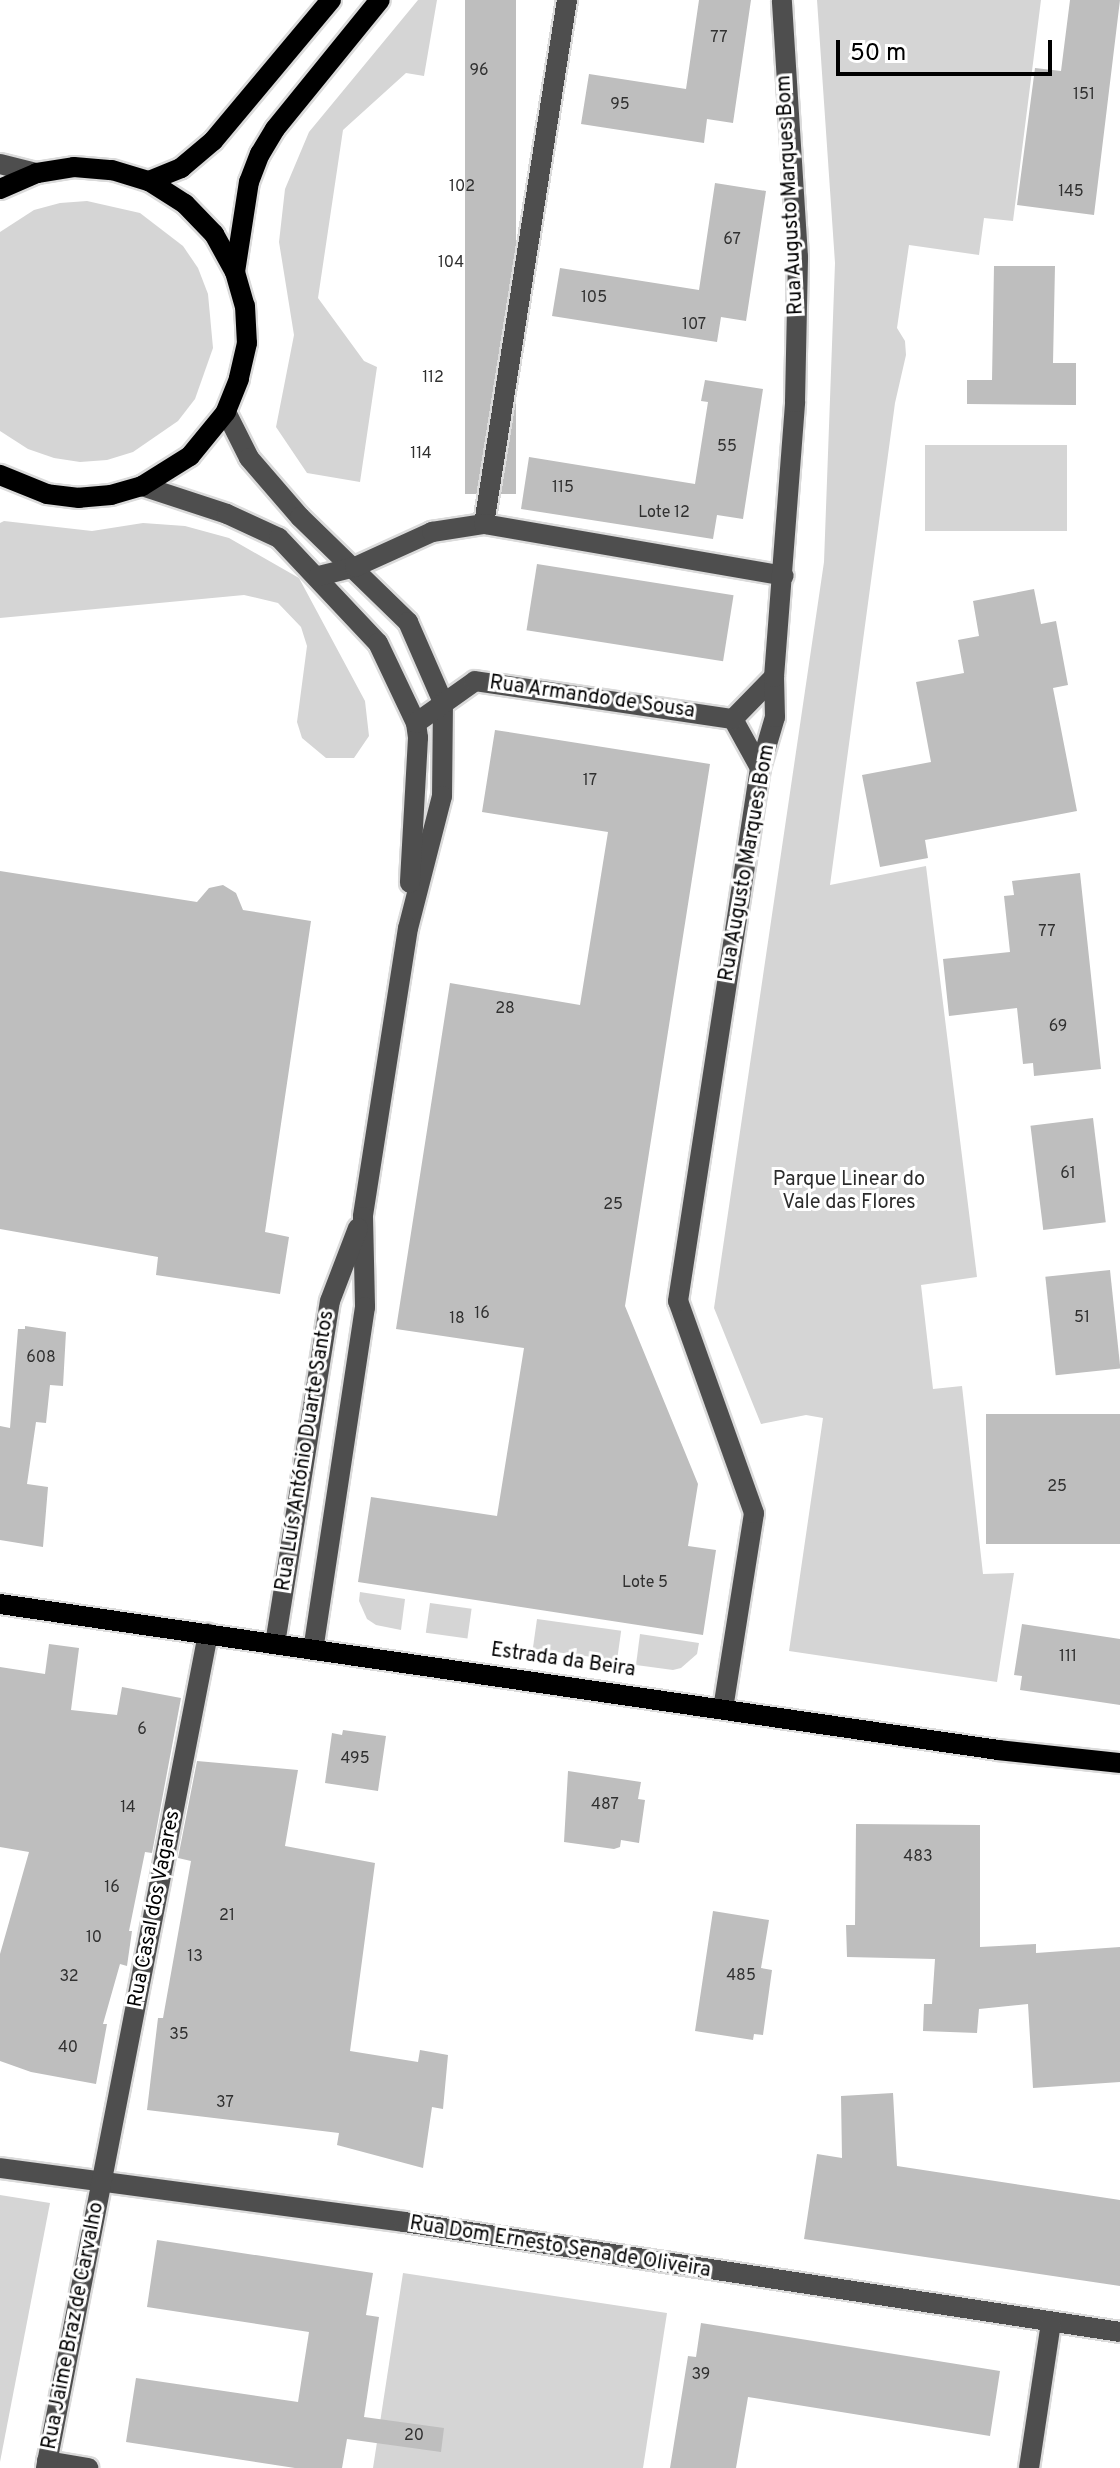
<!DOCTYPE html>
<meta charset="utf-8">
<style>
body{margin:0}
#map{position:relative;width:1120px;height:2468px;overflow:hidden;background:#fff;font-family:Overpass,sans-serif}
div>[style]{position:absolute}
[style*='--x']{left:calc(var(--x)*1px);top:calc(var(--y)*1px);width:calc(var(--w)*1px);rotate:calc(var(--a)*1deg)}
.green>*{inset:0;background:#d5d5d5;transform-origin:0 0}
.building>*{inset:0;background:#bebebe;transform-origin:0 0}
.roads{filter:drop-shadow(2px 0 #dbdbdb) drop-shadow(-2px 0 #dbdbdb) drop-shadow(0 2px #dbdbdb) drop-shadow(0 -2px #dbdbdb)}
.minor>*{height:20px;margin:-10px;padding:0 10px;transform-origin:10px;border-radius:10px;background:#4e4e4e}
.major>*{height:20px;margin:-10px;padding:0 10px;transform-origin:10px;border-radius:10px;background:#000}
span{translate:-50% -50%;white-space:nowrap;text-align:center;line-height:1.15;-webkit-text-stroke:6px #fff;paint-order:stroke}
.number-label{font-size:16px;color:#303030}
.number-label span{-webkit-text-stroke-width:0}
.street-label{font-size:20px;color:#000}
.park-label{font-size:20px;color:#2c2c2c}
.scale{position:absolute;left:836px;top:40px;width:216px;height:36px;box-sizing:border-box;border:4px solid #000;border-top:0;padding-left:10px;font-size:24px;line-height:28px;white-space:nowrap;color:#000;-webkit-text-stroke:6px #fff;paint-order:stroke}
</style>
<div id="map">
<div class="green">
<div style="clip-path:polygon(418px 0,437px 0,424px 76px,406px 73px,343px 130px,318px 298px,364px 361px,377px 367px,360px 482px,307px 473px,276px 427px,294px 335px,279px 242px,285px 189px,309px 132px)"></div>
<div style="clip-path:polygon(817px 0,1041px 0,1013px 221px,984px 218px,979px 255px,909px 245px,897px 328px,905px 341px,906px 355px,895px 403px,830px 885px,926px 866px,977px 1277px,921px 1285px,933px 1389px,962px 1386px,983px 1574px,1014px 1573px,997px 1682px,789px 1651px,823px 1418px,806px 1415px,761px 1424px,714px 1308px,824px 562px,835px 263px)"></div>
<div style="clip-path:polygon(87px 201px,140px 213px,183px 246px,198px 268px,208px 294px,213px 348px,195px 399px,178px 421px,133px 452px,107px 460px,80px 462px,54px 458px,28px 449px,0 431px,0 232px,34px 210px,60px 203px)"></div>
<div style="left:925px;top:445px;width:142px;height:86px"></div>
<div style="clip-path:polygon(4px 521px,92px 531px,143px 523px,185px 526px,229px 538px,299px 578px,365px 701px,369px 736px,354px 758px,326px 758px,302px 738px,297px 722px,307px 646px,301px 627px,278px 603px,244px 595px,0 618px,0 523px)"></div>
<div style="clip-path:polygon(360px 1592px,405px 1599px,401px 1630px,376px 1625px,367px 1619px,359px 1601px)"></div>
<div style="left:430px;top:1603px;width:42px;height:30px;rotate:8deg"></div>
<div style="left:537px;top:1619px;width:85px;height:30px;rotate:8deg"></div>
<div style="clip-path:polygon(640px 1634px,699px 1643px,697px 1654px,681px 1668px,673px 1670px,636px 1665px)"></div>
<div style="clip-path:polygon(0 2195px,50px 2203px,0 2462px)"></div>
<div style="clip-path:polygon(403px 2273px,667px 2313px,643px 2468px,373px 2468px)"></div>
</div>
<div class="building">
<div style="left:465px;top:0;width:51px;height:494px"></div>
<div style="clip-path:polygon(699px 0,751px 0,733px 123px,707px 119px,704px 143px,581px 124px,589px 74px,686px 89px)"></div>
<div style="clip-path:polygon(1070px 0,1120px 0,1094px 215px,1017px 205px,1035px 68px,1061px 71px)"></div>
<div style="clip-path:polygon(715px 183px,766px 191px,746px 321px,721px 317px,717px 342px,552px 316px,560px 268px,699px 290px)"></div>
<div style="clip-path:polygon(994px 266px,1055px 266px,1053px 363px,1076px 363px,1076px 405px,967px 404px,967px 380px,992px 380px)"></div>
<div style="clip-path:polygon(705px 380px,763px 389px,743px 519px,717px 515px,713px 539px,521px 509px,529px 457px,695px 484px,708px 402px,701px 401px)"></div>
<div style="left:537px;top:564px;width:199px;height:67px;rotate:9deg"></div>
<div style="clip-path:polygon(1034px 589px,1041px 624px,1056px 621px,1068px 685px,1053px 688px,1077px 811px,925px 840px,928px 858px,880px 867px,862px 775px,931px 762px,916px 682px,964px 673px,958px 640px,979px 636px,973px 601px)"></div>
<div style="clip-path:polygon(495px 730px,710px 764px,625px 1306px,698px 1484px,688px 1546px,716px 1550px,703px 1635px,358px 1582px,371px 1497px,497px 1516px,524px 1348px,396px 1329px,450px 983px,580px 1005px,608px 832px,482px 812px)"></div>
<div style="clip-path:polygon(0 871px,197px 902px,209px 888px,223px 885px,236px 893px,243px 910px,311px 921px,265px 1232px,289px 1237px,280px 1294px,156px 1275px,158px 1257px,0 1229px)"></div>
<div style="clip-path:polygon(1080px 873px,1101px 1069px,1034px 1076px,1033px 1063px,1023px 1064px,1017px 1008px,949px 1016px,943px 959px,1010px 952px,1004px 896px,1014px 895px,1012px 881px)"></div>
<div style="left:1093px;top:1118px;width:105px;height:63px;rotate:83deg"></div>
<div style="left:1110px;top:1270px;width:99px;height:65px;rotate:84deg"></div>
<div style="clip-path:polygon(25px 1326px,66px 1332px,63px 1386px,50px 1385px,46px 1423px,36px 1422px,27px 1484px,48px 1487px,43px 1547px,0 1540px,0 1426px,10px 1428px,18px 1329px,25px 1329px)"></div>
<div style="left:1120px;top:1414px;width:130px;height:134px;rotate:90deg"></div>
<div style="clip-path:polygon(1022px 1624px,1120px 1639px,1120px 1705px,1020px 1690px,1022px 1676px,1014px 1675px)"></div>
<div style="clip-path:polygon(49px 1644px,79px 1648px,71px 1710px,117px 1715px,122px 1687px,181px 1698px,152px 1853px,145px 1852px,129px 1931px,132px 1931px,127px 1966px,120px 1964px,103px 2024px,107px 2024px,96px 2084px,31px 2072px,0 2061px,0 1954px,29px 1852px,0 1847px,0 1667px,45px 1674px)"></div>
<div style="clip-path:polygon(343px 1730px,386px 1736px,378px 1791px,325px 1783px,332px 1733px,342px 1735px)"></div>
<div style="clip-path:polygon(197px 1761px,298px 1770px,285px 1846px,375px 1863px,350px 2051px,418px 2062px,420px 2050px,448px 2055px,443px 2109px,432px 2107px,423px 2168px,337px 2145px,339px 2133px,147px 2110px,158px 2018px,163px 2018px,191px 1861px,178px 1858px)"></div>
<div style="clip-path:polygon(568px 1771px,641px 1782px,638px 1799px,645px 1800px,639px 1843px,621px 1840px,620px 1847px,614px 1849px,564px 1842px)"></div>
<div style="clip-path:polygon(856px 1824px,980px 1825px,980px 1947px,1036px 1944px,1036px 1953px,1120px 1947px,1120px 2082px,1033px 2088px,1028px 2004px,979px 2009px,977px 2033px,923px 2031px,924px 2004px,932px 2004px,935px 1959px,847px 1957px,846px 1925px,855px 1925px)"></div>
<div style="clip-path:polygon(713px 1911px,769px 1920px,761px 1968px,772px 1970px,763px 2035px,754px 2034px,753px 2040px,695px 2031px)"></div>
<div style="clip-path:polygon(893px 2093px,897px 2166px,1120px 2200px,1120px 2286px,804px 2239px,817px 2154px,842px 2158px,841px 2096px)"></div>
<div style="clip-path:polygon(157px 2240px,373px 2273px,366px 2315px,379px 2317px,364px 2417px,444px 2428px,441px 2452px,347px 2439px,342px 2468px,295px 2468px,126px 2442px,136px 2378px,298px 2402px,309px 2332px,147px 2307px)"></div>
<div style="clip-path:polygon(701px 2323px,1000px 2371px,990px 2436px,748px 2397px,736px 2468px,670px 2468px,688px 2356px,696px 2357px)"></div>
</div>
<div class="roads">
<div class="minor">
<div style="--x:0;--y:164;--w:38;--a:14"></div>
<div style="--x:226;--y:412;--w:51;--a:63.4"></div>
<div style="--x:249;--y:458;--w:78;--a:49.2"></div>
<div style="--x:300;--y:517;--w:151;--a:44.2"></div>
<div style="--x:408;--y:622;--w:87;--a:66.4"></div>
<div style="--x:443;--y:702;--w:94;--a:90.6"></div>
<div style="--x:442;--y:796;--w:136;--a:104.4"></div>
<div style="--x:408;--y:928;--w:292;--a:98.9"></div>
<div style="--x:363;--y:1217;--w:90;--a:88.7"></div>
<div style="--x:365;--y:1307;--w:346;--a:98.6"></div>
<div style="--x:142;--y:486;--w:89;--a:18.2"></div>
<div style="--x:227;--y:514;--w:57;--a:24.8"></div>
<div style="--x:279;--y:538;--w:144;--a:46.7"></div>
<div style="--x:378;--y:643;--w:89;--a:64.6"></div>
<div style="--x:416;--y:723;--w:15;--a:82"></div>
<div style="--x:418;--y:738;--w:145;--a:93.2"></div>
<div style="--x:484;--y:524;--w:531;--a:-81"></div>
<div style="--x:319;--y:576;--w:37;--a:-14"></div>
<div style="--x:355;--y:567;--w:85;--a:-24.4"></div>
<div style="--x:432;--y:532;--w:53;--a:-8.7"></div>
<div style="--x:484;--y:524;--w:304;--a:9.8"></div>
<div style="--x:733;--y:719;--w:59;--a:-45.7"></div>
<div style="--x:733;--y:719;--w:56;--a:61.1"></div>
<div style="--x:416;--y:723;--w:72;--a:-35.4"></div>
<div style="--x:475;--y:681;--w:261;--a:8.4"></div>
<div style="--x:275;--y:1644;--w:347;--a:-80.9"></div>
<div style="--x:330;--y:1301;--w:78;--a:-69"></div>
<div style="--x:723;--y:1709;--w:198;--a:-81"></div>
<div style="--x:754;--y:1513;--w:225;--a:-109.7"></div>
<div style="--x:678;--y:1301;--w:539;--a:-81.25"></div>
<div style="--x:760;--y:768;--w:53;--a:-73.6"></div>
<div style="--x:775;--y:717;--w:40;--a:-91.4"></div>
<div style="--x:774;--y:677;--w:276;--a:-85.6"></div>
<div style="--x:795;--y:402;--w:145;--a:-88.8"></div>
<div style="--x:798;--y:257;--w:257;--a:-93.6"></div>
<div style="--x:0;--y:2168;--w:408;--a:7.6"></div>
<div style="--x:404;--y:2222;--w:724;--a:8.73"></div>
<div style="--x:47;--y:2461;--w:42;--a:9.7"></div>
<div style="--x:46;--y:2468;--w:850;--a:-79.01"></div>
<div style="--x:1029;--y:2468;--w:147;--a:-81.4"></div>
</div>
<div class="major">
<div style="--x:149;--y:181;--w:35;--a:-22"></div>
<div style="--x:181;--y:168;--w:42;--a:-40.2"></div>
<div style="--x:213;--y:141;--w:184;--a:-50.1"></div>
<div style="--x:0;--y:189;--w:40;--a:-23.4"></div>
<div style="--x:37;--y:173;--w:37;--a:-9"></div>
<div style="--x:74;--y:167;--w:38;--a:5"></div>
<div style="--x:112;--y:170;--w:39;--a:17"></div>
<div style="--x:149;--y:181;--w:43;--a:32.6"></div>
<div style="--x:185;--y:204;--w:42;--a:46"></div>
<div style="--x:214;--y:234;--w:43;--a:61.1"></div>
<div style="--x:235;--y:272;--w:35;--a:74"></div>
<div style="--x:245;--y:306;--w:37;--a:87"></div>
<div style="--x:247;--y:343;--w:37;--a:103"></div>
<div style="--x:239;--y:379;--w:35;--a:112"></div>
<div style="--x:226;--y:412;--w:57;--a:129.3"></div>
<div style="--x:190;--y:456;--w:57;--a:148"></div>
<div style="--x:142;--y:486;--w:32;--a:164"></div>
<div style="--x:111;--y:495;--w:32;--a:175"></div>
<div style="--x:79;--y:498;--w:32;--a:-173"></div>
<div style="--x:47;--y:494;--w:51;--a:-158"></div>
<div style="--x:235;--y:272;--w:91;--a:-81.2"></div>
<div style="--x:249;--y:182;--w:30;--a:-69"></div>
<div style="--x:260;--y:154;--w:29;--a:-59"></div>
<div style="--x:275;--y:129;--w:166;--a:-50.9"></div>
<div style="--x:0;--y:1604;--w:1009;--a:8.32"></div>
<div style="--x:998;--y:1750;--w:123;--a:6.1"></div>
</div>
</div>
<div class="number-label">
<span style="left:719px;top:38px">77</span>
<span style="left:479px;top:71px">96</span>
<span style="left:1084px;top:95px">151</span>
<span style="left:620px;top:105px">95</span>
<span style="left:462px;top:187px">102</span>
<span style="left:1071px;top:192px">145</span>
<span style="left:732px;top:240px">67</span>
<span style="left:451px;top:263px">104</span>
<span style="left:594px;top:298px">105</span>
<span style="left:694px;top:325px">107</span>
<span style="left:433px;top:378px">112</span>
<span style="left:727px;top:447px">55</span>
<span style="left:421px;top:454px">114</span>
<span style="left:563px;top:488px">115</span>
<span style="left:664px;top:513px">Lote 12</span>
<span style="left:590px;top:781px">17</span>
<span style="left:1047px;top:932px">77</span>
<span style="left:505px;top:1009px">28</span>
<span style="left:1058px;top:1027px">69</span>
<span style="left:1068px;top:1174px">61</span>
<span style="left:613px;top:1205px">25</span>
<span style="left:482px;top:1314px">16</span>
<span style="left:1082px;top:1318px">51</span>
<span style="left:457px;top:1319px">18</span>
<span style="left:41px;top:1358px">608</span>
<span style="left:1057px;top:1487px">25</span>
<span style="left:645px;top:1583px">Lote 5</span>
<span style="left:1068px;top:1657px">111</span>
<span style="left:142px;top:1730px">6</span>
<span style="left:355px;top:1759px">495</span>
<span style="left:605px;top:1805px">487</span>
<span style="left:128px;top:1808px">14</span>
<span style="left:918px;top:1857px">483</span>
<span style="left:112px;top:1888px">16</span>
<span style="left:227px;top:1916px">21</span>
<span style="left:94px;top:1938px">10</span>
<span style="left:195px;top:1957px">13</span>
<span style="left:741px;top:1976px">485</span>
<span style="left:69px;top:1977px">32</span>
<span style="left:179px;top:2035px">35</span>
<span style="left:68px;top:2048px">40</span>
<span style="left:225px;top:2103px">37</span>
<span style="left:701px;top:2375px">39</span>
<span style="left:414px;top:2436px">20</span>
</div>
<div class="street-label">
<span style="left:791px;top:195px;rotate:-93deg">Rua Augusto Marques Bom</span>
<span style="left:592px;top:698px;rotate:8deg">Rua Armando de Sousa</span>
<span style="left:748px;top:863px;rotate:-80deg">Rua Augusto Marques Bom</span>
<span style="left:306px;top:1451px;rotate:-81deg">Rua Luís António Duarte Santos</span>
<span style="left:563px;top:1661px;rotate:8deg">Estrada da Beira</span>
<span style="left:155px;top:1909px;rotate:-79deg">Rua Casal dos Vagares</span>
<span style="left:560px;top:2248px;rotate:9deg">Rua Dom Ernesto Sena de Oliveira</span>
<span style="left:74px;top:2326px;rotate:-79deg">Rua Jaime Braz de Carvalho</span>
</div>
<div class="park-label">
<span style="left:849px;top:1192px">Parque Linear do<br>Vale das Flores</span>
</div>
<div class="scale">50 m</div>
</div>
